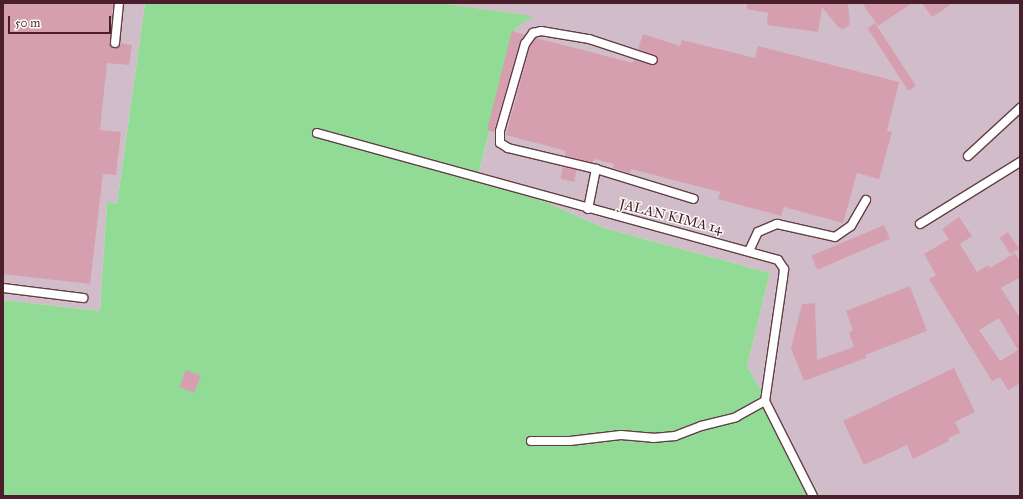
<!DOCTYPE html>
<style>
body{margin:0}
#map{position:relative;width:1023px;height:499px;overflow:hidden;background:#f6e6cf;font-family:"IM FELL Great Primer",serif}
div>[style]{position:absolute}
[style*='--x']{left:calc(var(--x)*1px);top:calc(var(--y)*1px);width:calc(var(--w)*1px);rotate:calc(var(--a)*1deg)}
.industrial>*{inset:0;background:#d1bdc9}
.green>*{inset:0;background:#91db97}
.building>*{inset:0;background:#d69fb0;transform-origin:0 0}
.roads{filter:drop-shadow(1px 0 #643d44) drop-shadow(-1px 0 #643d44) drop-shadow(0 1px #643d44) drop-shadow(0 -1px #643d44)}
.lane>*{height:8px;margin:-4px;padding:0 4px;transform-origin:4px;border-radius:4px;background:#fff}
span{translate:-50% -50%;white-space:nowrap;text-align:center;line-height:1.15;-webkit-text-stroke:3px #fdfcf7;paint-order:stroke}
.street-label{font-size:14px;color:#4a1f2b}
.frame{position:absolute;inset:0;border:4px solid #4a1f2b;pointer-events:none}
.scale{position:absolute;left:8px;top:16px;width:103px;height:18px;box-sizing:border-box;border:2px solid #4a1f2b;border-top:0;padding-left:5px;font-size:12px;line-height:14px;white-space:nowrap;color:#4a1f2b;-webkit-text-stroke:3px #fdfcf7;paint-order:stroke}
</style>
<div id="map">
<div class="industrial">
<div style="clip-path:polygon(3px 3px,145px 3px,117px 204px,107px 202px,100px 311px,3px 300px)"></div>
<div style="clip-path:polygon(439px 3px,1020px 3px,1020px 496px,820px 496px,747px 366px,770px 273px,604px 228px,479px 172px,516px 28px,532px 16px)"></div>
</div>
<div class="green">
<div style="clip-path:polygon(145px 3px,439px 3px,533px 16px,516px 28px,479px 172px,604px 228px,770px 273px,747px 366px,820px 496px,3px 496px,3px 300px,100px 311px,107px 202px,117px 204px)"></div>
</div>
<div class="building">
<div style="clip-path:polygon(3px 3px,113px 3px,110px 45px,115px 48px,121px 43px,132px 45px,129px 65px,107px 63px,100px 130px,121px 132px,116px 175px,103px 174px,90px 284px,3px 274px)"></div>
<div style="clip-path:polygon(747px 3px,848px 3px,850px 24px,844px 29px,839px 28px,822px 7px,818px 32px,767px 25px,768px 13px,747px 9px)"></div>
<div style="clip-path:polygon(862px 3px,912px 3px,878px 26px)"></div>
<div style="clip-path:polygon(922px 3px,953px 3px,932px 17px)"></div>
<div style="left:875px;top:23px;width:75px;height:9px;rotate:57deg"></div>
<div style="clip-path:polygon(512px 31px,525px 35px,520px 42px,494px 132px,487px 130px)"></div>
<div style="clip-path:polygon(643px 34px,680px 46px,682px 40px,755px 58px,758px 46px,899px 82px,887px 131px,892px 132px,879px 179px,857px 173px,843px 223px,784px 207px,781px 216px,718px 199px,720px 192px,631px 169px,630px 173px,626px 172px,613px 168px,614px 164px,594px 159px,593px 163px,565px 156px,566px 151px,506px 135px,530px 46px,536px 38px,633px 63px,634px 60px,654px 65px,658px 61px,657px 56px,638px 49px)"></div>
<div style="left:563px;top:167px;width:14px;height:12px;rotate:12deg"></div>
<div style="clip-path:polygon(evenodd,959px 217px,972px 236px,960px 244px,977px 272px,988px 265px,990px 268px,1015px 253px,1020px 262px,1020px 277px,1001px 288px,1020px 318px,1020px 383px,1008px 390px,1000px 377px,992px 381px,929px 279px,936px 275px,924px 254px,949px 239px,942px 229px,959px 217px,999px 318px,1018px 350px,1000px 361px,979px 330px,999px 318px)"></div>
<div style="left:884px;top:225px;width:15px;height:79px;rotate:67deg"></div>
<div style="left:1008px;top:232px;width:20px;height:10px;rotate:57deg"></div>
<div style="clip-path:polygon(910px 286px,927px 331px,865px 355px,866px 358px,804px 381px,791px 348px,802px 304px,815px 303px,817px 360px,854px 347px,849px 333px,853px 330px,846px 311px)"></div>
<div style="clip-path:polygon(954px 368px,975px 412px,955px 422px,960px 433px,948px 438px,949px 441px,913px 459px,907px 445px,864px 465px,843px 421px)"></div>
<div style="left:186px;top:370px;width:16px;height:18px;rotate:22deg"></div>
</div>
<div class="roads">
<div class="lane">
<div style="--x:115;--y:43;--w:40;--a:-84.3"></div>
<div style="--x:317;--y:133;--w:478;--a:15.4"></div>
<div style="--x:778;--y:260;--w:11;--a:56"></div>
<div style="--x:784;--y:269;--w:9;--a:96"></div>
<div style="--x:783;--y:278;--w:124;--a:98.3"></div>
<div style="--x:765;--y:401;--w:106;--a:63.2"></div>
<div style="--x:968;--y:156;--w:71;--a:-42.7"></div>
<div style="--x:596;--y:169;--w:102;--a:17"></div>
<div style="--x:588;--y:209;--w:41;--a:-78.7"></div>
<div style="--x:596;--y:169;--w:90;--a:-166.6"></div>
<div style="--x:508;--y:148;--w:9;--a:-148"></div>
<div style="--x:500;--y:143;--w:12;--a:-90"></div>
<div style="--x:500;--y:131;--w:91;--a:-74"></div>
<div style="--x:525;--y:44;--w:14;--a:-54"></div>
<div style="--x:533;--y:33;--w:8;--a:-14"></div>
<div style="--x:541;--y:31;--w:49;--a:9.5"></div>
<div style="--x:589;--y:39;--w:67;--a:18.2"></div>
<div style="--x:920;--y:224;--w:118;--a:-31.8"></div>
<div style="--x:749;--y:251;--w:21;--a:-65"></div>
<div style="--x:758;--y:232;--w:21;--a:-23"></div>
<div style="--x:777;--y:224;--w:59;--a:12.6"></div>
<div style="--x:835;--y:237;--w:19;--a:-35"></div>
<div style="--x:851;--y:226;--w:30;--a:-60"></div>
<div style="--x:3;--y:288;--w:81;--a:7.1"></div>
<div style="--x:531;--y:441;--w:39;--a:0"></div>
<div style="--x:570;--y:441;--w:51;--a:-6.7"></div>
<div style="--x:621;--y:435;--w:32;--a:5"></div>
<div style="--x:653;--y:438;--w:22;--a:-5"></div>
<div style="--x:675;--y:436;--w:28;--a:-21"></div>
<div style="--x:701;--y:426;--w:36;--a:-14"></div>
<div style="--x:736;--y:417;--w:33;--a:-29"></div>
</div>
</div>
<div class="street-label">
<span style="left:671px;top:217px;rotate:14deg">JALAN KIMA 14</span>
</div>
<div class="frame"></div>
<div class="scale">50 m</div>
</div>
